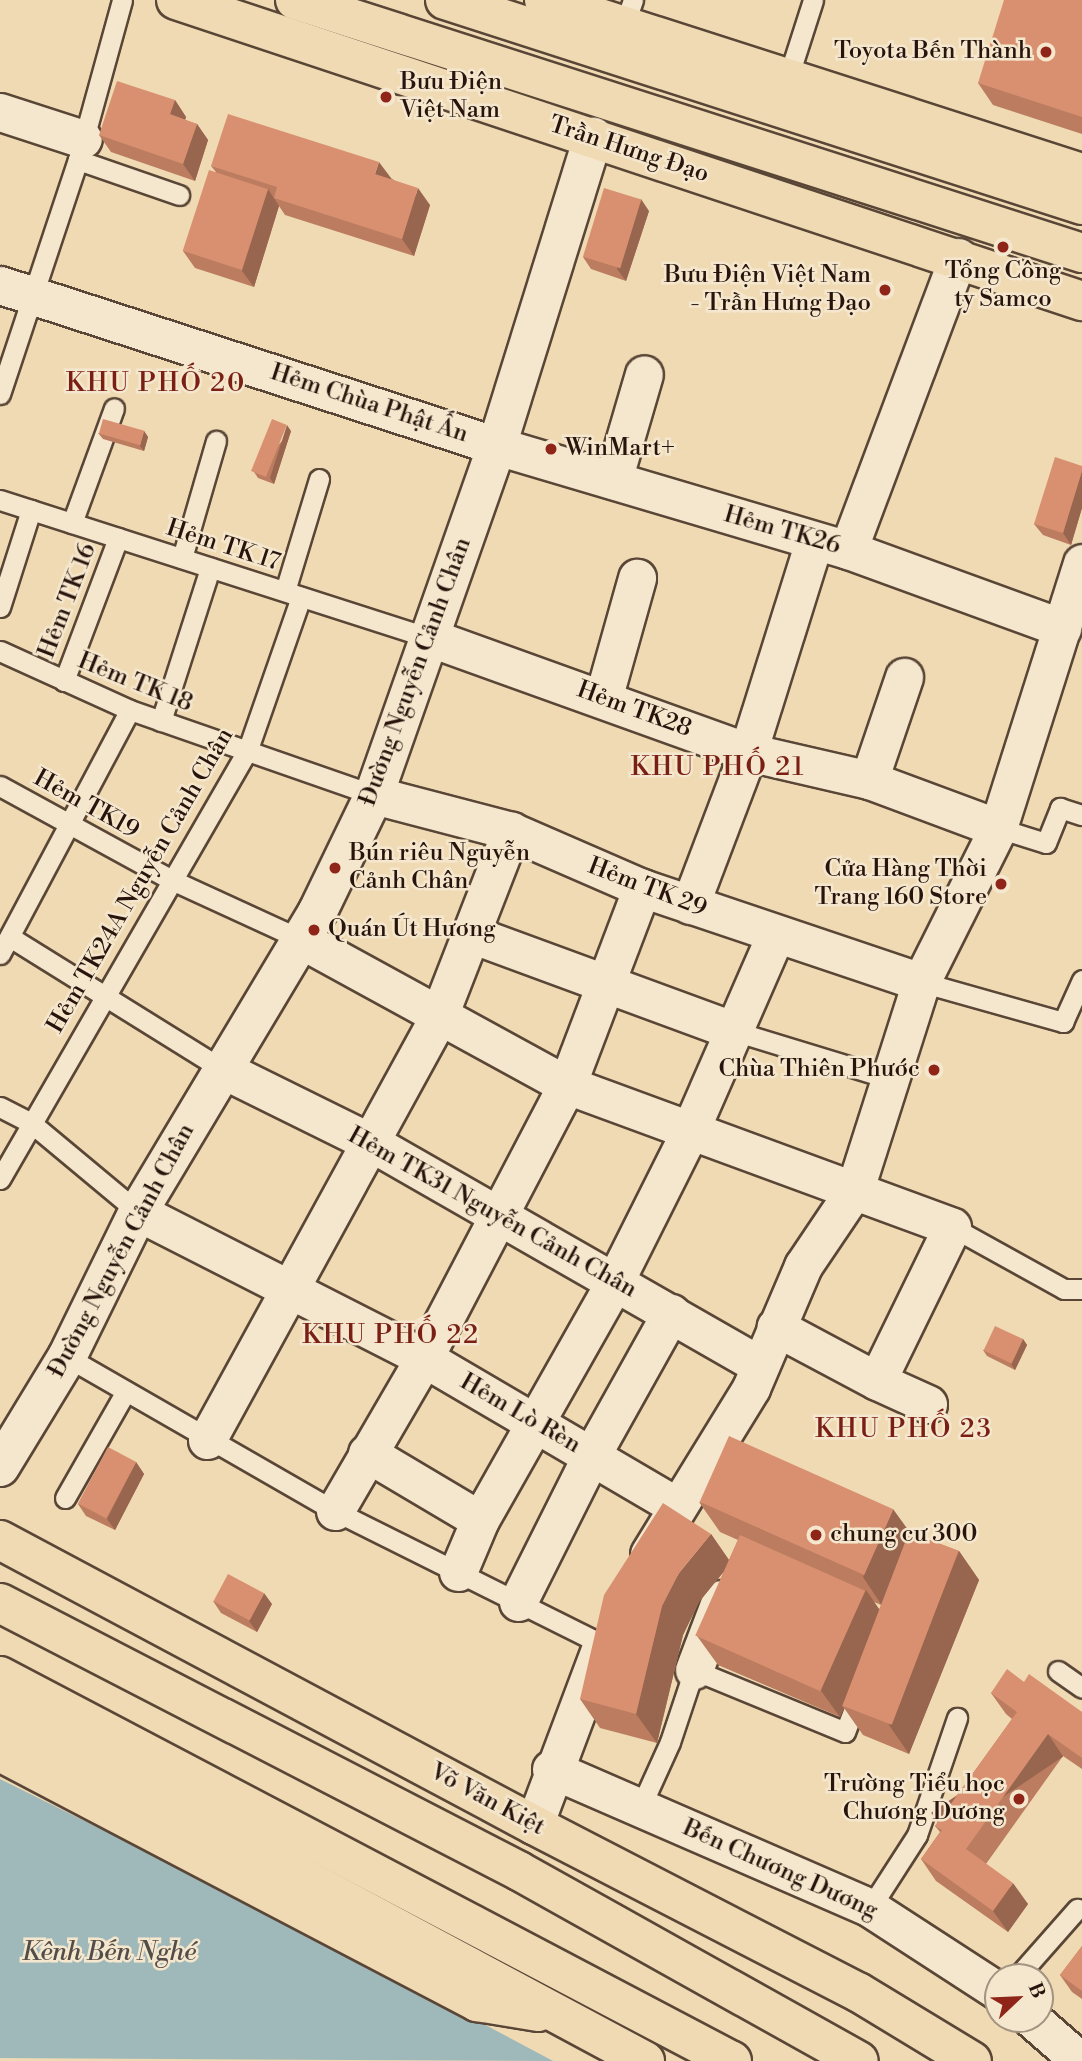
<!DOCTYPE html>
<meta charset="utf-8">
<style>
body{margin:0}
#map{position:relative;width:1082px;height:2061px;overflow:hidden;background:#efdab4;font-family:"Libre Bodoni",serif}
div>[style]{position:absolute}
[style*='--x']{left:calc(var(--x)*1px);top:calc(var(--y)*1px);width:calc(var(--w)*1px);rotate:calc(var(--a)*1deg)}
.water>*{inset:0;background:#9fb8b9}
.roads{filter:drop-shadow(2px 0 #5a4636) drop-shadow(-2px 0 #5a4636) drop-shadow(0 2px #5a4636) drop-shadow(0 -2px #5a4636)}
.lane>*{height:19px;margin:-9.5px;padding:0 9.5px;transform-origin:9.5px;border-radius:9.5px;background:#f5e7ce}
.street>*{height:37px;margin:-18.5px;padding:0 18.5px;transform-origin:18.5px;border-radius:18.5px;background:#f5e7ce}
.secondary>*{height:38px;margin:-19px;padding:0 19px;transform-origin:19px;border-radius:19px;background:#f5e7ce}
.primary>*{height:38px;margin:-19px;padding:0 19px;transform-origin:19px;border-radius:19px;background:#efdab4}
.highway>*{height:38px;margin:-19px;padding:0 19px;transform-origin:19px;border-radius:19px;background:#efdab4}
.wall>*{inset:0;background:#bb7c60}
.shaded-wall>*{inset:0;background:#98654e;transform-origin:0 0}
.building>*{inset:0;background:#d99070;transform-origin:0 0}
.dots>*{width:19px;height:19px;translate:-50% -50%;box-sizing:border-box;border:4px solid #f5e7ce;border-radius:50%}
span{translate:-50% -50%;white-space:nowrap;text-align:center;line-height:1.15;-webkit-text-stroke:5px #f5e7ce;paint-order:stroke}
.poi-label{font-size:24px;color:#28140c}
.right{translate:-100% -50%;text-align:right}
.left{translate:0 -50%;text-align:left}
.street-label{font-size:24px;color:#28140c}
.neighbourhood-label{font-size:26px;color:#7a1f14;letter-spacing:2px}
.water-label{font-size:26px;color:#524d49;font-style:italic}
.north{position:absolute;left:984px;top:1963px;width:70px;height:70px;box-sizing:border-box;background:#f5e7ce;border:2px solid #a39380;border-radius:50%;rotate:67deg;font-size:19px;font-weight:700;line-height:28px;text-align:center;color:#28140c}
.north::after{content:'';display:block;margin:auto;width:24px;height:32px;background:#8f2418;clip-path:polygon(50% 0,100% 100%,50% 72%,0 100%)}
</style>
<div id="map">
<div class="water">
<div style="clip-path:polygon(0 1779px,347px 1951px,553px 2061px,0 2058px)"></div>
</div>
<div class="roads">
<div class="lane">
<div style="--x:624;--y:26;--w:28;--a:-71"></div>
<div style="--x:788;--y:78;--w:82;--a:-72.2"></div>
<div style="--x:78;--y:160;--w:107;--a:19.1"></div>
<div style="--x:0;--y:394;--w:247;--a:-71.6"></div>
<div style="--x:78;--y:160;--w:166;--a:-74.6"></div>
<div style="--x:0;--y:500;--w:453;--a:17.8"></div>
<div style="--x:72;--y:523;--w:122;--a:-69.9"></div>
<div style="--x:182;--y:558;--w:122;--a:-73.8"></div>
<div style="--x:285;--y:591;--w:117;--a:-73.1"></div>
<div style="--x:0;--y:607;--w:102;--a:-72.3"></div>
<div style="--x:0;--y:651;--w:143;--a:24.4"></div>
<div style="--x:130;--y:710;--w:258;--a:19.2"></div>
<div style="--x:64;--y:681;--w:153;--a:-69.3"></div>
<div style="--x:161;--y:721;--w:161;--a:-72.2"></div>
<div style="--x:0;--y:786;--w:196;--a:28.7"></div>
<div style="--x:172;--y:880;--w:141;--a:24.7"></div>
<div style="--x:998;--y:828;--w:50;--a:17.4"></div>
<div style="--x:1046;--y:843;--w:38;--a:-68"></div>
<div style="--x:1060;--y:808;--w:23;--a:18"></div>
<div style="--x:10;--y:937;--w:250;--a:31.9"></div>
<div style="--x:0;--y:954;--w:276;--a:-62"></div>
<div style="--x:921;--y:982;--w:148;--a:15.7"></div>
<div style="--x:1063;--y:1022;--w:46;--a:-65.7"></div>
<div style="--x:734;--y:1031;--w:161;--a:17"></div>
<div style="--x:0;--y:1107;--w:34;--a:27"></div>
<div style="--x:30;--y:1122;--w:141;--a:39.8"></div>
<div style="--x:0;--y:1179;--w:493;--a:-60"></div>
<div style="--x:247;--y:752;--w:164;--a:-70.8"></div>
<div style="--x:952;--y:1227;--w:128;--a:29"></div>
<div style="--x:1064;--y:1289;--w:18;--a:0"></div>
<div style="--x:67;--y:1357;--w:309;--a:29.9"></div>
<div style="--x:335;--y:1511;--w:298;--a:26.5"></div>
<div style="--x:65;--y:1498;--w:121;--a:-60.3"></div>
<div style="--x:1058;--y:1671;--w:29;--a:35"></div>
<div style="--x:641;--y:1806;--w:70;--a:-65.6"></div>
<div style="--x:670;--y:1742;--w:76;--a:-71.6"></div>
<div style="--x:694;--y:1670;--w:163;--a:22.3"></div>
<div style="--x:845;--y:1732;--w:40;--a:-69"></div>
<div style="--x:870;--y:1908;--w:87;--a:-57.2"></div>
<div style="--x:917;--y:1835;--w:124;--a:-71.1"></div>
<div style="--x:1017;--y:1977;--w:91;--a:-48.6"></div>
</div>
<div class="street">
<div style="--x:0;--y:112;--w:87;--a:18"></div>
<div style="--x:0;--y:285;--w:522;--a:17.95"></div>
<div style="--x:497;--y:446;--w:366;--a:16.5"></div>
<div style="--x:848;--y:550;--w:228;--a:20"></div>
<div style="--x:613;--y:480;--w:110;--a:-73.7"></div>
<div style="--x:848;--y:550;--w:313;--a:-69.4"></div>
<div style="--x:431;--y:638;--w:337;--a:19.8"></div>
<div style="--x:748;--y:752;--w:124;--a:13"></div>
<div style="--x:869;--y:780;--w:138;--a:20.4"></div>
<div style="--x:603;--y:699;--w:126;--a:-74.3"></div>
<div style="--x:869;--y:780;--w:109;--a:-71.2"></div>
<div style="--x:374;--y:795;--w:142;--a:14.7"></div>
<div style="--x:511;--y:831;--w:143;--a:23.5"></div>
<div style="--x:642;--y:888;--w:294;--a:18.6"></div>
<div style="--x:690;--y:905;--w:164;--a:-69.2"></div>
<div style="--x:748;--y:752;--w:220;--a:-72.6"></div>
<div style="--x:471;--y:934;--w:280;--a:20.2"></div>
<div style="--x:300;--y:939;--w:304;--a:28.7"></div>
<div style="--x:567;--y:1085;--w:410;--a:20.2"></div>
<div style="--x:952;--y:1227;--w:171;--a:116"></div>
<div style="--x:877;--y:1381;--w:115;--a:-151.9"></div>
<div style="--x:222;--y:1069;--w:165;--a:26.3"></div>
<div style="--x:370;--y:1142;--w:447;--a:29.8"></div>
<div style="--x:138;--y:1212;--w:321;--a:27"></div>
<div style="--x:424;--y:1358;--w:291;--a:30.4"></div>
<div style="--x:877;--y:1381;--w:56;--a:24.3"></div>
<div style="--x:207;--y:1440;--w:481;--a:-61.3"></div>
<div style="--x:438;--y:1018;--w:201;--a:-68.7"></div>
<div style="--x:367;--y:1453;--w:131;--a:30.7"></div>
<div style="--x:335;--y:1511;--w:177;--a:-59.8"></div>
<div style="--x:424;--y:1358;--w:308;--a:-62.4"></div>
<div style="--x:567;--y:1085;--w:211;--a:-69.2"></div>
<div style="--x:649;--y:1554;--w:195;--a:-58.4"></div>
<div style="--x:751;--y:1388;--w:133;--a:-66.9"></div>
<div style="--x:803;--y:1266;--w:93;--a:-56"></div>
<div style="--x:855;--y:1189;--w:217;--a:-72.3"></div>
<div style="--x:921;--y:982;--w:172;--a:-63.4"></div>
<div style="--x:998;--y:828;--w:278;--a:-72.4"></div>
<div style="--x:458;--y:1572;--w:56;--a:-67.1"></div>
<div style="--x:480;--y:1520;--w:274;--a:-60.5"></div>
<div style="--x:615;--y:1281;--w:165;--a:-63.4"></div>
<div style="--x:689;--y:1133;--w:215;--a:-66.4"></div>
<div style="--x:518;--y:1602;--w:163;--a:-63.4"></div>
<div style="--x:591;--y:1456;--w:164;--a:-60.8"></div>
<div style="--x:694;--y:1670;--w:76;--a:-69.2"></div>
<div style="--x:551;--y:1769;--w:348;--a:23.5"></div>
<div style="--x:870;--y:1908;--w:153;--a:33"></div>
<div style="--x:534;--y:1825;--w:188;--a:-69.4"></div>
<div style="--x:1032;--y:2019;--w:64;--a:41.2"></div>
</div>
<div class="secondary">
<div style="--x:0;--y:1467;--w:129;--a:-58.7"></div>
<div style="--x:67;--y:1357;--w:161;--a:-63.9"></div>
<div style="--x:138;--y:1212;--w:351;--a:-59.1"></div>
<div style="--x:318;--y:911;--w:129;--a:-64.2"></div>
<div style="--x:374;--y:795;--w:370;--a:-70.6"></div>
<div style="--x:497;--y:446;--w:324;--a:-72.7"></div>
</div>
<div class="primary">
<div style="--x:176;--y:0;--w:955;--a:18.38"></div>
<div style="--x:295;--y:0;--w:827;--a:17.82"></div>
<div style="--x:445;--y:0;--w:669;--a:17.84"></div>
<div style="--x:544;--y:0;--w:565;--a:17.83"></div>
<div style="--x:0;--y:1540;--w:605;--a:28.09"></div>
<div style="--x:534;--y:1825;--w:365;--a:27.3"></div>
<div style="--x:858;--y:1992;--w:133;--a:31.2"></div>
<div style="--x:0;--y:1715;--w:732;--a:28.21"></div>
<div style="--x:0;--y:1752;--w:539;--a:27.66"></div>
<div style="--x:477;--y:2002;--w:62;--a:9.3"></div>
</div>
<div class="highway">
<div style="--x:0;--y:1603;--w:584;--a:27.31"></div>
<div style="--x:519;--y:1871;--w:389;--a:29.2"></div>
<div style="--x:0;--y:1676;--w:827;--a:27.74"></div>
</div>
</div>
<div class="wall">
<div style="clip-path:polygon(1082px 0,1082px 134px,993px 105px,978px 83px)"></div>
<div style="clip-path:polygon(175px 100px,186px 117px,185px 120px,197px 124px,208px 140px,195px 181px,111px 152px,99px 135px)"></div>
<div style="clip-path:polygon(211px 166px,391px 178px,430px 205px,414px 256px,285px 215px,279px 206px,254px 287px,195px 268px,183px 251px,216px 172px)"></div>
<div style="clip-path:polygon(649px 211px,626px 281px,591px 269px,583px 257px)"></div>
<div style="clip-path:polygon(144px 431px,148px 437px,144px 451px,103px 439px,98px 433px)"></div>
<div style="clip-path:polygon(291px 431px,274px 484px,258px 478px,254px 472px)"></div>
<div style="clip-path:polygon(1082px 466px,1082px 508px,1071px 545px,1043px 535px,1034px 524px)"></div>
<div style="clip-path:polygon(1023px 1339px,1027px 1345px,1015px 1370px,987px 1356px,983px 1350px)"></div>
<div style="clip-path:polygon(136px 1462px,144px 1474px,115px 1530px,86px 1516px,78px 1504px)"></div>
<div style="clip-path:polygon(evenodd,699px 1502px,909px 1532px,959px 1551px,979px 1580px,909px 1754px,863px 1735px,844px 1708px,840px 1717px,718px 1665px,697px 1636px,724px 1571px,699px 1602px,683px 1635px,657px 1743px,600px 1728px,580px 1699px,711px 1534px,729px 1560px,738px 1540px,720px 1532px,699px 1502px,874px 1602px,881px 1605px,879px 1610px,874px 1602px)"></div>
<div style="clip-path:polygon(213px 1601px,272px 1604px,257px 1632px,221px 1613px)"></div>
<div style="clip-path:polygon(1024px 1682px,1082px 1712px,1082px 1769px,1063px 1756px,986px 1864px,1028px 1904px,1008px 1932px,936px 1881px,921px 1859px,940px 1832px,935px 1826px,1012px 1719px,1006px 1714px,991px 1693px)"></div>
<div style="clip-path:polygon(1082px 1946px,1082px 1999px,1072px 1992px,1060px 1975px)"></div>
</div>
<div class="shaded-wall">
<div style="clip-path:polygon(175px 100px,186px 117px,181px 131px,170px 114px)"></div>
<div style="clip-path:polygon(197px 124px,208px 140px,195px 181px,183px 164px)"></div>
<div style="clip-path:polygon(379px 162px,391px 178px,387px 191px,375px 174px)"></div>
<div style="clip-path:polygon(418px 188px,430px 205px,414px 256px,402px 239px)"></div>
<div style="clip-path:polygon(268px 189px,279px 206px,254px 287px,242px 271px)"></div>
<div style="clip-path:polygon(641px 199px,649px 211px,626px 281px,617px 269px)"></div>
<div style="clip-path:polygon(287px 425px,291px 431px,274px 484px,270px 478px)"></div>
<div style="clip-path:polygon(144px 431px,148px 437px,144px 451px,140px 446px)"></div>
<div style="clip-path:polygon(1082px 471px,1082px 508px,1071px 545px,1063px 533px)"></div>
<div style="clip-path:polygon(1023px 1339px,1027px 1345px,1015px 1370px,1011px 1364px)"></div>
<div style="clip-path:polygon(136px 1462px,144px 1474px,115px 1530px,107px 1519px)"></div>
<div style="clip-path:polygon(893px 1509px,914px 1538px,883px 1607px,863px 1577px)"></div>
<div style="clip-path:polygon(711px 1534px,731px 1563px,699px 1602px,683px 1635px,657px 1743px,636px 1714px,662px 1606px,679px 1573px)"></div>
<div style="clip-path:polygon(959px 1551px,979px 1580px,909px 1754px,889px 1725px)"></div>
<div style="clip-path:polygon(866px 1590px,886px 1619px,842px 1706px,844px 1708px,840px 1717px,819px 1688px)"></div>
<div style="clip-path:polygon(264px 1593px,272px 1604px,257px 1632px,249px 1621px)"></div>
<div style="left:1048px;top:1734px;width:27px;height:141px;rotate:56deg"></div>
<div style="clip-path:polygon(1013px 1883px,1028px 1904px,1008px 1932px,993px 1911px)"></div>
</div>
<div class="building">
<div style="clip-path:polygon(1004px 0,1082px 0,1082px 117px,978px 83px)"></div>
<div style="clip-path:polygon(117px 81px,175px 100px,170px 114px,197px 124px,183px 164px,99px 135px)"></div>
<div style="clip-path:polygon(228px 114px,379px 162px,375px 174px,418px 188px,402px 239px,274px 198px,277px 187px,211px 166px)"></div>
<div style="left:209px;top:170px;width:62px;height:85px;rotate:18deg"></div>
<div style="left:604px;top:188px;width:39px;height:72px;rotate:17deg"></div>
<div style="left:103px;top:419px;width:43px;height:15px;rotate:16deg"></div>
<div style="left:272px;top:419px;width:16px;height:56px;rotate:22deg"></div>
<div style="clip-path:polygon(1055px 457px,1082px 466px,1082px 471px,1063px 533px,1034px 524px)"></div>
<div style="left:995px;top:1326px;width:31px;height:27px;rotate:25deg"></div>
<div style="left:729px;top:1436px;width:180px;height:72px;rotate:24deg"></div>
<div style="left:108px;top:1447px;width:32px;height:64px;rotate:28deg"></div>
<div style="clip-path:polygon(663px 1503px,711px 1534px,679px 1573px,662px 1606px,636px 1714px,580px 1699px,604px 1595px)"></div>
<div style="left:909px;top:1532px;width:53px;height:186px;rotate:21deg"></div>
<div style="left:740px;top:1535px;width:137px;height:110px;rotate:24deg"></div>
<div style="left:228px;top:1574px;width:41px;height:31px;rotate:28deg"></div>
<div style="clip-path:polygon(1007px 1669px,1024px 1682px,1029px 1674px,1082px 1712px,1082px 1758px,1048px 1734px,966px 1849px,1013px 1883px,993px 1911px,921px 1859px,942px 1830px,935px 1826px,1017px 1712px,991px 1693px)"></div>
<div style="clip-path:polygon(1082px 1946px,1082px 1991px,1060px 1975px)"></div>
</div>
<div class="dots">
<div style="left:1046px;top:52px;background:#8f2418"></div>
<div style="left:386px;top:97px;background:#8f2418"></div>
<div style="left:1003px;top:247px;background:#8f2418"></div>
<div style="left:885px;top:290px;background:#8f2418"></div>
<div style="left:551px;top:449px;background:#8f2418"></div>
<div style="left:335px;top:868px;background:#8f2418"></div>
<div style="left:1001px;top:884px;background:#8f2418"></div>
<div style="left:314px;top:930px;background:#8f2418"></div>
<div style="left:934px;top:1070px;background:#8f2418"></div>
<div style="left:816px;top:1535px;background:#8f2418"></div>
<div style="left:1019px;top:1799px;background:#8f2418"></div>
</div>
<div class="poi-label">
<span class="right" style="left:1032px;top:52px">Toyota Bến Thành</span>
<span class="left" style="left:400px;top:97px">Bưu Điện<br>Việt Nam</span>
<span style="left:1003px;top:286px">Tổng Công<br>ty Samco</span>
<span class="right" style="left:871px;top:290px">Bưu Điện Việt Nam<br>- Trần Hưng Đạo</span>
<span class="left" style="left:565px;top:449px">WinMart+</span>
<span class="left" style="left:349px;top:868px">Bún riêu Nguyễn<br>Cảnh Chân</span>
<span class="right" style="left:987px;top:884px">Cửa Hàng Thời<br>Trang 160 Store</span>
<span class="left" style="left:328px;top:930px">Quán Út Hương</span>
<span class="right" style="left:920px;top:1070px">Chùa Thiên Phước</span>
<span class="left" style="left:830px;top:1535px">chung cư 300</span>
<span class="right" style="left:1005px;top:1799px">Trường Tiểu học<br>Chương Dương</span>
</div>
<div class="street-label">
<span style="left:629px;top:150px;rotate:18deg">Trần Hưng Đạo</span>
<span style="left:369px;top:404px;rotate:18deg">Hẻm Chùa Phật Ấn</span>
<span style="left:782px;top:531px;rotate:16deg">Hẻm TK26</span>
<span style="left:223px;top:546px;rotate:18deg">Hẻm TK 17</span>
<span style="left:68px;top:601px;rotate:-69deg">Hẻm TK 16</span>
<span style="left:416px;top:672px;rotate:-70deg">Đường Nguyễn Cảnh Chân</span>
<span style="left:135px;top:683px;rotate:22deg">Hẻm TK 18</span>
<span style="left:634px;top:710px;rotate:20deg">Hẻm TK28</span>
<span style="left:86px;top:805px;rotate:29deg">Hẻm TK19</span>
<span style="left:141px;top:881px;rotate:-60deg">Hẻm TK24A Nguyễn Cảnh Chân</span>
<span style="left:647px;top:888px;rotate:21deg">Hẻm TK 29</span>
<span style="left:492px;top:1213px;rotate:29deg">Hẻm TK31 Nguyễn Cảnh Chân</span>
<span style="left:122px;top:1251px;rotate:-62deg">Đường Nguyễn Cảnh Chân</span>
<span style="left:520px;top:1414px;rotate:30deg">Hẻm Lò Rèn</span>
<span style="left:487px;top:1800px;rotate:28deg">Võ Văn Kiệt</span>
<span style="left:780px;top:1870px;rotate:24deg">Bến Chương Dương</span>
</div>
<div class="neighbourhood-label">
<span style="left:156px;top:384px">KHU PHỐ 20</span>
<span style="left:718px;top:768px">KHU PHỐ 21</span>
<span style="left:391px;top:1336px">KHU PHỐ 22</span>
<span style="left:904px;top:1430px">KHU PHỐ 23</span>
</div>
<div class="water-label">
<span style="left:109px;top:1953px">Kênh Bến Nghé</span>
</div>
<div class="north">B</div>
</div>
